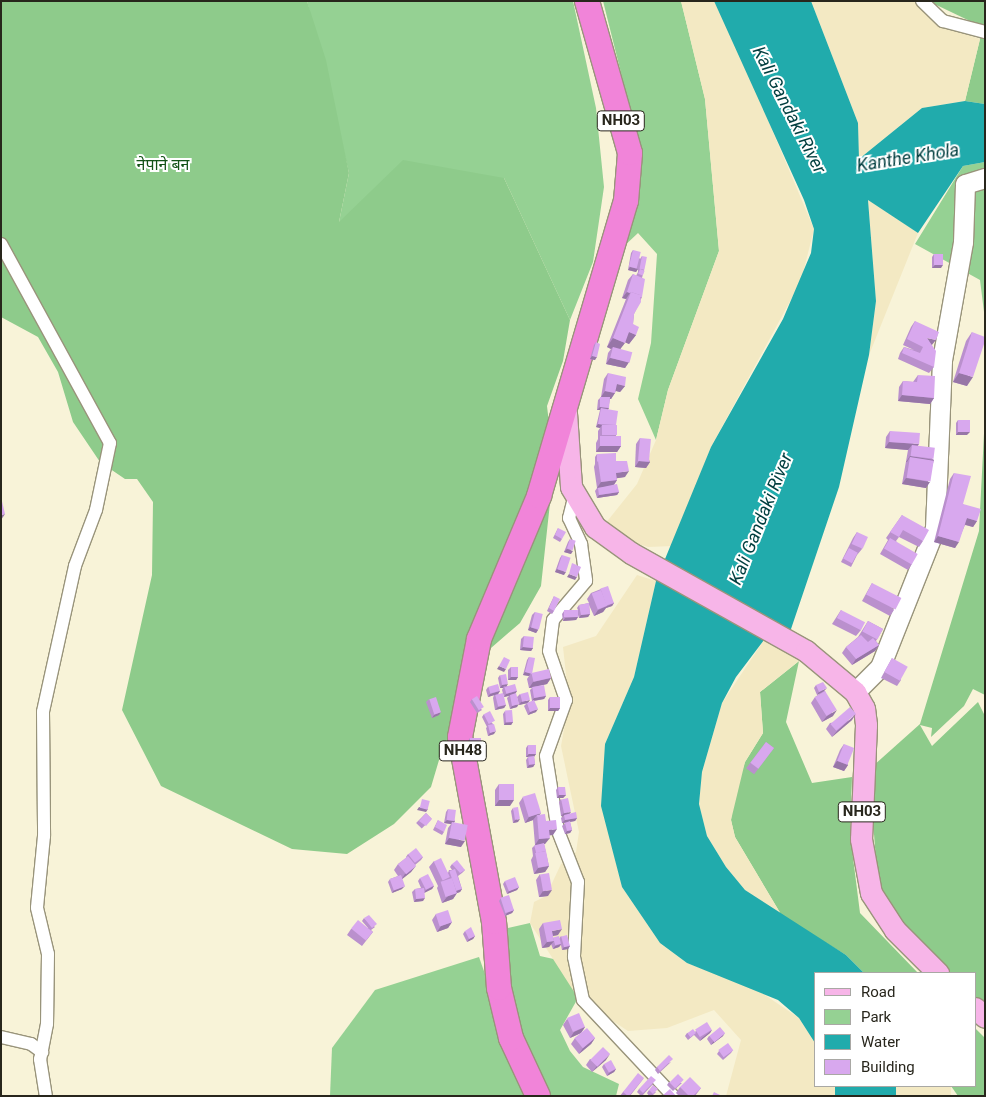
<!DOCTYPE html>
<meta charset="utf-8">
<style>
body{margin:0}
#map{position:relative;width:986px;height:1097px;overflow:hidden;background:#f8f3d8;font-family:Roboto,"Noto Sans Devanagari",sans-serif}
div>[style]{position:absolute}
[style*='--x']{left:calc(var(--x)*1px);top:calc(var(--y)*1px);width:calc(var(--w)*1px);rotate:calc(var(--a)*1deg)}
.green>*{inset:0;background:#95d193}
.forest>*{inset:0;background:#8ecb8b}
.sand>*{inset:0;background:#f3e9c3;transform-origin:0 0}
.water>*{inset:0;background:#21abac;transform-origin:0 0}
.roads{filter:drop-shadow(1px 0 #99947b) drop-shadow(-1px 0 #99947b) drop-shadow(0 1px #99947b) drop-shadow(0 -1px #99947b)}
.street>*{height:12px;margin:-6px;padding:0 6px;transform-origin:6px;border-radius:6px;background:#fff}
.secondary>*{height:19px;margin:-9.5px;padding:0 9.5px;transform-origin:9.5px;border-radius:9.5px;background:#fff}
.primary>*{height:21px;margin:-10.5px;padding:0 10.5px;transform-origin:10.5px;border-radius:10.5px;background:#f7b5e8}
.highway>*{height:24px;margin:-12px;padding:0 12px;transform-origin:12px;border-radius:12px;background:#f184d9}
.wall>*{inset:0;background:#ba90cd;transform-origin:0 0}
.shaded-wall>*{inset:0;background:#9776a7}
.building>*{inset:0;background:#d8a8ee;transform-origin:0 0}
span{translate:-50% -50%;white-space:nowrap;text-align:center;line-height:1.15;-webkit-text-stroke:4px #fff;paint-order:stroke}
.shield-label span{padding:1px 4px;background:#fff;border:1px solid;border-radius:4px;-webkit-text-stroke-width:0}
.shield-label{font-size:15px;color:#28261c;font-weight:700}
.park-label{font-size:16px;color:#135216}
.water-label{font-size:18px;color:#013e3f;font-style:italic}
.frame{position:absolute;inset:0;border:2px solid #28261c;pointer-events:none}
.legend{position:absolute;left:814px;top:972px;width:162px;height:115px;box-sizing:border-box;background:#fff;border:1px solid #a9a8a4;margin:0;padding:6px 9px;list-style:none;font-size:15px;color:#28261c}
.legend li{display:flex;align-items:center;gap:10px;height:25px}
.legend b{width:25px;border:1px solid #a9a8a4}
</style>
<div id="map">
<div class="green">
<div style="clip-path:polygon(307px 1px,573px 1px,596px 108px,604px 187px,593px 262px,570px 320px,504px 178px,339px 222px,349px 173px)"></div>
<div style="clip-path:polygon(603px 1px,681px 1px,705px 99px,719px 251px,668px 390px,656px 440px,638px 399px,651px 343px,657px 254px,638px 233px,621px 249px,639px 145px)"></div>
<div style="clip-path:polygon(985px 162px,985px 320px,980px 280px,915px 244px,963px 166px)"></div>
<div style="clip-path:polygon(530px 923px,540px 956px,558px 960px,578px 998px,560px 1030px,570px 1051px,583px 1067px,619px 1084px,616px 1096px,551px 1096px,517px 1032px,507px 956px,508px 928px)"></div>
<div style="clip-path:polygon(479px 957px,528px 1096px,330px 1096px,332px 1048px,375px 990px)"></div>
</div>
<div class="forest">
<div style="clip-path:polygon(1px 1px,307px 1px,326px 60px,349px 173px,339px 222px,403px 160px,504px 178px,570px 320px,563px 361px,547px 406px,554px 466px,541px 586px,520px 623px,491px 648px,442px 750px,431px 787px,394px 824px,347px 854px,292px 849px,161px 786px,122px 710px,152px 575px,153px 502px,137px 479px,125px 479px,100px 462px,73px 422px,58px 372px,38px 337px,1px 317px)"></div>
<div style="clip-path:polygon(928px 1px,985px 1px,985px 104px,965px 101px,980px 39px,972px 22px)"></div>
<div style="clip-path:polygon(985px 414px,985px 695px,973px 689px,964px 706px,931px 737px,932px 728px,920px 725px,932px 746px,978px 702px,985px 716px,985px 1008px,975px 999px,975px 973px,947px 973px,912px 941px,878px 886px,872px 808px,873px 766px,920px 724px,979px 531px)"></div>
<div style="clip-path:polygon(799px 661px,786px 722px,812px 783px,852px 777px,850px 834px,860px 913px,918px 973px,864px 973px,846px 955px,782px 916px,735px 837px,731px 820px,733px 798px,745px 762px,763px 733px,760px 692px)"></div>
<div style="clip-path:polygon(975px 1028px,985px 1038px,985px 1096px,958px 1096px,951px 1086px,975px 1086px)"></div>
</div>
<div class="sand">
<div style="clip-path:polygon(681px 1px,714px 1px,726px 21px,814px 229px,801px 281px,711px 447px,673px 546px,648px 547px,626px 540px,605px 524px,637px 484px,656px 440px,668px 390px,719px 251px,705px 99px)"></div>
<div style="clip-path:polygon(811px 1px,915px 1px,945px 27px,980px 39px,965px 101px,922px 108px,859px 159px,858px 123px)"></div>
<div style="clip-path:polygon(868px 199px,918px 233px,869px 355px,876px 301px)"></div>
<div style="clip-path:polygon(637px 575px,656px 581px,634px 677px,605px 744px,612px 846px,622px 887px,660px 943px,687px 963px,756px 989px,799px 1018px,815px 1043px,815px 1086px,835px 1086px,836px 1096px,726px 1096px,741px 1040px,714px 1010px,667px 1028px,628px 1031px,578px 998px,530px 923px,534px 902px,546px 896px,561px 864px,576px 852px,579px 832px,561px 746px,569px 702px,563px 647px,596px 636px)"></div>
<div style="clip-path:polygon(766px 637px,799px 661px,760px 692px,763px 733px,745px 762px,731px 820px,735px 837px,782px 916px,745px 890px,726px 867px,707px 836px,699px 804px,702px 772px,722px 703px)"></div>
<div style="left:896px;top:1086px;width:55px;height:10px"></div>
</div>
<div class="water">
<div style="clip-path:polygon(714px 1px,811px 1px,858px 123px,859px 159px,922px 108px,965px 101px,985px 104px,985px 162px,963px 166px,918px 233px,868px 200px,876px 301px,869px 355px,839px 487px,790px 632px,776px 624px,736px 677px,722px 703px,702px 772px,699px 804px,707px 836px,726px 867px,745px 890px,846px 955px,864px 973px,815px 973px,815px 1043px,799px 1018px,778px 1000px,687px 963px,660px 943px,622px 887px,601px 806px,605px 744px,634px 677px,656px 581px,711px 447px,783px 319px,811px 253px,814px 229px,804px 200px)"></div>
<div style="left:835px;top:1086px;width:61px;height:10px"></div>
</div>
<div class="roads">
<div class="street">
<div style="--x:922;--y:1;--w:29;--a:44"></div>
<div style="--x:943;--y:21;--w:43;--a:14.7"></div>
<div style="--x:1;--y:244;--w:227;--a:61.3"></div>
<div style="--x:110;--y:443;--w:68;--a:101.8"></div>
<div style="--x:96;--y:510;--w:60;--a:110.6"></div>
<div style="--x:75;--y:566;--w:149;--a:102.4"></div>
<div style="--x:43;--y:712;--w:124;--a:89.5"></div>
<div style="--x:44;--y:836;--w:72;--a:95.6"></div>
<div style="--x:37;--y:908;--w:47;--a:76.6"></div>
<div style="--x:48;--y:954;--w:70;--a:90.8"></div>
<div style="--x:47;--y:1024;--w:36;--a:101"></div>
<div style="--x:40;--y:1059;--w:37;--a:81"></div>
<div style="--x:575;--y:494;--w:25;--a:104"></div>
<div style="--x:569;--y:518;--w:29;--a:65"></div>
<div style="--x:581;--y:544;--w:37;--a:82"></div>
<div style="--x:586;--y:581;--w:51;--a:130.2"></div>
<div style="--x:553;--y:620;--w:31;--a:97"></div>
<div style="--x:549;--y:651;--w:52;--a:70.9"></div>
<div style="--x:566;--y:700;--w:59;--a:109.7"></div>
<div style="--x:546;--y:756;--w:76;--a:80.9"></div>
<div style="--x:558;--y:831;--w:55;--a:68.6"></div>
<div style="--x:578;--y:882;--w:75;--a:93.1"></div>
<div style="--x:574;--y:957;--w:44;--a:78.2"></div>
<div style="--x:583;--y:1000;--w:132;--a:46.8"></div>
<div style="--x:1;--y:1037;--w:31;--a:13"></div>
<div style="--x:31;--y:1044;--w:14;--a:36"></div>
</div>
<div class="secondary">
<div style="--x:855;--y:692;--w:35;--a:-45"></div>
<div style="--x:880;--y:667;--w:149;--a:-68.4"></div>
<div style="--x:935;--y:528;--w:168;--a:-87.6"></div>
<div style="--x:942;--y:360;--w:120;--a:-79.9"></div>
<div style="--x:963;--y:242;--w:58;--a:-88"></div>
<div style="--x:965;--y:184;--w:21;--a:-17"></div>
</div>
<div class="primary">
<div style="--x:566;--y:413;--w:74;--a:86.1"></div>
<div style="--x:571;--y:487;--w:47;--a:59"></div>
<div style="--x:595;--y:527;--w:44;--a:35.8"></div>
<div style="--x:631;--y:553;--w:201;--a:29.2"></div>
<div style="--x:806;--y:651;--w:64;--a:39.9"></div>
<div style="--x:855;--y:692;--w:18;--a:61"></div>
<div style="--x:864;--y:708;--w:17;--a:83"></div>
<div style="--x:866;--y:725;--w:114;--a:92.5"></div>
<div style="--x:861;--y:839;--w:55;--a:79.5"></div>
<div style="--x:871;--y:893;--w:44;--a:57"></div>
<div style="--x:895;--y:930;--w:61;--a:45"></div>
<div style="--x:975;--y:1008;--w:13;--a:42"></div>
</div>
<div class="highway">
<div style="--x:538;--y:1096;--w:64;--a:-115"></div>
<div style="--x:511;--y:1038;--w:51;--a:-103.5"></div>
<div style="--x:499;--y:988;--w:66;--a:-94.3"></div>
<div style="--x:494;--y:922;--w:188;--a:-100.4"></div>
<div style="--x:460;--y:737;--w:100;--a:-79"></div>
<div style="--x:479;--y:639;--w:155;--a:-67.2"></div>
<div style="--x:539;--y:496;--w:308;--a:-73.6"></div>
<div style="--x:626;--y:201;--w:48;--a:-85.2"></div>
<div style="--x:630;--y:153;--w:158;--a:-105.8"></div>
</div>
</div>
<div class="wall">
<div style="clip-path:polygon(633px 250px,640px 259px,642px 256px,644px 270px,642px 278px,642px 297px,634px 314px,633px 324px,636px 335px,629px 344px,625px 342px,620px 349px,629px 362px,625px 368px,606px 364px,608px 353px,611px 349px,607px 347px,626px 299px,622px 298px,628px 280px,633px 274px,636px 276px,638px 272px,638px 269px,636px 272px,628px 270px,631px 253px)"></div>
<div style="clip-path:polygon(934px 254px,941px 268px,932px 268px,932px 257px)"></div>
<div style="clip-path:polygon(915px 321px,932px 346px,934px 367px,929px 373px,898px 359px,900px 353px,904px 347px,914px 350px,903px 345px,911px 327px)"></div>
<div style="clip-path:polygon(972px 332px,967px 386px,953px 382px,966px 341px)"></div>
<div style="clip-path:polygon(596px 342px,595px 360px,590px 359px,594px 345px)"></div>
<div style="clip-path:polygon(608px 373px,625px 386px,620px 392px,616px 391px,611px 399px,610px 399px,608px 410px,616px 425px,616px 436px,621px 446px,617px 452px,596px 452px,596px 443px,598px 439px,598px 431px,600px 428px,596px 427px,600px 410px,597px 410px,598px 400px,601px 397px,604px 379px)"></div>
<div style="clip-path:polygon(918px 375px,934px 398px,930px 404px,898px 401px,899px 387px,903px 381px,913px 382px)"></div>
<div style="clip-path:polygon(958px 420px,967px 435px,956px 435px,956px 423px)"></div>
<div style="clip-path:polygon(890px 431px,918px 446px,934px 460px,926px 488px,902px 484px,908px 450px,885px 448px,886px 437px)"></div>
<div style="clip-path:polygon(640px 438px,650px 462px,646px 468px,635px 467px,636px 444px)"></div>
<div style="clip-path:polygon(597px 454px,616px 461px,625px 477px,617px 478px,617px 480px,614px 485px,619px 492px,617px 495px,597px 498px,595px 491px,597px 488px,594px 467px,595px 464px,595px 457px)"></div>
<div style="clip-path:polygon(954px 473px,963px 504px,977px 521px,973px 527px,965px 525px,955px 548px,934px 542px,950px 479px)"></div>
<div style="clip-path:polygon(902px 515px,923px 541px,919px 547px,899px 537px,896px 541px,912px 564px,908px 570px,880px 554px,888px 540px,886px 538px)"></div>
<div style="clip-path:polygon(558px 528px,562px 539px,560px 542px,553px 538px)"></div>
<div style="clip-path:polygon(857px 532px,862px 549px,857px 555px,851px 567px,841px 562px,853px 538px)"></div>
<div style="clip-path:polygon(570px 539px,571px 554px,564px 552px,568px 542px)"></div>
<div style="clip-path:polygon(562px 555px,564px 575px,555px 572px,560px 558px)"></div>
<div style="clip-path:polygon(872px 583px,894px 610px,890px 616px,862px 601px)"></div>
<div style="clip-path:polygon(601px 589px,614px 603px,612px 606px,606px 608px,603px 612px,594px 616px,589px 605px,590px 614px,588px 617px,579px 618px,578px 615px,578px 617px,576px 620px,563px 621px,562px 614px,564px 611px,578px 610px,577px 608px,579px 605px,589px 603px,587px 599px,591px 593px)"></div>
<div style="clip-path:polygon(554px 596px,554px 611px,552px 614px,547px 611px)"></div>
<div style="clip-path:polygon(841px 610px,861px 630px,856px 636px,832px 624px)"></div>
<div style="clip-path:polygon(535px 612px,538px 630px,536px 633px,528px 630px,532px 615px)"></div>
<div style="clip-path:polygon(868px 621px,883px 629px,876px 641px,879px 645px,875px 651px,852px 665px,842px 653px,846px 647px,858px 637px)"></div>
<div style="clip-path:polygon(524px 636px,533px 648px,531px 651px,520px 650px,521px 639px)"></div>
<div style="clip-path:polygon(529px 657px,532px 673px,551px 678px,547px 684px,539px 686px,546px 696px,544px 699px,534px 701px,536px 712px,528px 715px,524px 706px,527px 703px,519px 705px,517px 697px,520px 694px,528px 703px,534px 701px,532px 701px,530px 690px,532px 688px,529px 688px,527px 679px,529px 676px,523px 675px,527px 660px)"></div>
<div style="clip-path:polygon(892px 658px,901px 680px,897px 686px,881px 678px)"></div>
<div style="clip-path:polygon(511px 667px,518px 677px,516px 680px,508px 680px,508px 670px)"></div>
<div style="clip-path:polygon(500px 675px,507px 686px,517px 691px,515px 694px,517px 707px,510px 709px,507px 698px,509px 696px,504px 697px,502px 690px,503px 688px,500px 688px,498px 678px)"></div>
<div style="clip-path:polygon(816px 685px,825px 691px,833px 716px,822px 722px,811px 703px,815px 697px,821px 693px,817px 695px,814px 688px)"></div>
<div style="clip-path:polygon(488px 687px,500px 691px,498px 694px,506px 705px,504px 708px,495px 710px,493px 698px,494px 695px,488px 697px,486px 690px)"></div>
<div style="clip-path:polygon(550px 697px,560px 708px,558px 711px,548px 711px,548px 700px)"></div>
<div style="clip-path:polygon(429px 699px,439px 715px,432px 718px,426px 702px)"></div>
<div style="clip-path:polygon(472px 699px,482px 710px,477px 713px,470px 702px)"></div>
<div style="clip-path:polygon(505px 711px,513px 722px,511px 725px,504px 725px,503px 714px)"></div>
<div style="clip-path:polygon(484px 714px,493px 724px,494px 734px,488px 736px,486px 728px,487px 727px,482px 717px)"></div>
<div style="clip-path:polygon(852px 720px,832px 737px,826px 729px,830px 723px)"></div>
<div style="clip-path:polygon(470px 738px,480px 746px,478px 749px,468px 749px,468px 741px)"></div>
<div style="left:766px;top:742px;width:10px;height:33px;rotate:37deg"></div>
<div style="clip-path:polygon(844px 744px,848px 765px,844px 771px,833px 767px,840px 750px)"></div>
<div style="clip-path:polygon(528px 745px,536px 754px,534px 756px,535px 764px,533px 767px,527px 768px,526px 760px,528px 757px,526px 757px,526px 748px)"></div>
<div style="clip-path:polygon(499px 784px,510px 806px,495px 806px,495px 790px)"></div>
<div style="clip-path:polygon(558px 787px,566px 795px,563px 798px,557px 798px,556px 790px)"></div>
<div style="clip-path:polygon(523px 797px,546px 821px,553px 835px,549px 835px,545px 844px,544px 844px,549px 866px,545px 872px,534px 874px,531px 860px,533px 856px,532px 848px,535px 845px,533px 821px,533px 820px,525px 823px,519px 803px)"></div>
<div style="clip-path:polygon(561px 799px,569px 814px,577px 818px,575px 821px,570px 822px,572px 830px,570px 833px,565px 834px,562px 826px,565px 823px,562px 823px,561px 818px,563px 816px,561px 816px,559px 802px)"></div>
<div style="clip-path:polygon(513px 808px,518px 822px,513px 823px,511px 811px)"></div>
<div style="clip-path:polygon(448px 809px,455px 821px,454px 822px,461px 847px,445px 844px,448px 828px,451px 824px,444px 823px,446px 812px)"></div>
<div style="left:426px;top:813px;width:8px;height:14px;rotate:45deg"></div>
<div style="clip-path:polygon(438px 820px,444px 832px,442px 835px,433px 830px)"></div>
<div style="clip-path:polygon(408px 854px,423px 857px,421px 860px,415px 865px,411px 872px,402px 879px,402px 889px,392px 893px,388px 882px,390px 879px,398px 876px,394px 870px,398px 864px,406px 858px,406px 857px)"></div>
<div style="clip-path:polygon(434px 861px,448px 873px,449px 870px,452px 870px,450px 867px,452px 864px,465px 870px,462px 873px,458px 876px,462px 889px,460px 892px,457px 893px,453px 899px,442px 903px,437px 888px,438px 886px,429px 867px)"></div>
<div style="clip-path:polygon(540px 874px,548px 896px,539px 897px,536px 880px)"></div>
<div style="clip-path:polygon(420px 878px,434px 886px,432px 889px,424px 893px,423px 901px,414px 902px,412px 892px,415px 889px,421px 888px,418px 881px)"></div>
<div style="clip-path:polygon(505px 881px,519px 887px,517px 890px,507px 894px,503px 884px)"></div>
<div style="clip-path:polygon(501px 898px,514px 910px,512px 913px,505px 916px,499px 901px)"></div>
<div style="clip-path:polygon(436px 914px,452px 922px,448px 928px,437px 932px,432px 920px)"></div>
<div style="clip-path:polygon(364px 918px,375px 927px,371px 930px,373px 932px,362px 946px,347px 935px,351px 929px,368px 928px,362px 921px)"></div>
<div style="clip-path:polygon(543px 923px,558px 935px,553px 936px,553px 938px,559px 939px,561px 936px,570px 946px,568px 949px,562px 950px,561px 945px,559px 947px,553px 949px,551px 944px,549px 947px,542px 948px,539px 929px)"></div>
<div style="clip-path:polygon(465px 931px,475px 936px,473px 939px,467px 942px,463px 934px)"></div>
<div style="clip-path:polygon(567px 1019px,585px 1027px,581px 1033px,570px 1038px,563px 1025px)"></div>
<div style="clip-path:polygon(712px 1030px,710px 1033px,700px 1041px,694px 1035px,688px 1040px,685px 1036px,687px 1033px,695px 1032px,696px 1031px)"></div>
<div style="clip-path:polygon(709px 1036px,723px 1036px,711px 1045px,707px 1039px)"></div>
<div style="clip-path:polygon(575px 1038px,595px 1038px,591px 1044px,579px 1054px,571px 1044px)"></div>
<div style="clip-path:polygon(733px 1050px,731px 1053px,723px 1060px,717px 1054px,719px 1051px)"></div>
<div style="clip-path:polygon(590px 1059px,606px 1060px,592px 1072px,586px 1065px)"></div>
<div style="clip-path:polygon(671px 1062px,658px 1074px,655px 1070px,657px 1067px)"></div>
<div style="clip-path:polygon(604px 1064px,616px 1069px,614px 1072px,607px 1076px,602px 1067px)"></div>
<div style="clip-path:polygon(644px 1078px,630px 1096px,620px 1096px,623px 1092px)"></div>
<div style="clip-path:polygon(669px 1082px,682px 1083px,673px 1091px,667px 1085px)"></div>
<div style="clip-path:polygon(654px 1083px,642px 1096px,641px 1096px,637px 1092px,639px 1089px)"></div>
<div style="clip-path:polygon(680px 1087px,701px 1088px,695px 1096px,679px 1096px,676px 1093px)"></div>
<div style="clip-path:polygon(649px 1090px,656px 1092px,652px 1096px,649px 1096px,647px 1093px)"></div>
</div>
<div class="shaded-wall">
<div style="clip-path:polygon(935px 265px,943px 265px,941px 268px,932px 268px)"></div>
<div style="clip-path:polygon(630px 267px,638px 269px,636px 272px,628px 270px)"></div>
<div style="clip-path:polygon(627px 292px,630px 293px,626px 299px,622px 298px)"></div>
<div style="clip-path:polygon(629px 332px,636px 335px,629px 344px,622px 341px)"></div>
<div style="clip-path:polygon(613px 338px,625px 343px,618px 352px,613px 347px,611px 349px,607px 347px)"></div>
<div style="clip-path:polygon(927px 338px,936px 340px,931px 346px)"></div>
<div style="clip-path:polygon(592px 356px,597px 357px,595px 360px,590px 359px)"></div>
<div style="clip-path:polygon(610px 358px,629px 362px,625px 368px,606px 364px)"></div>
<div style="clip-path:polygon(959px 373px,973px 377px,967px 386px,953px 382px)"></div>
<div style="clip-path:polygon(617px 384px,625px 386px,620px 392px,612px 390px)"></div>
<div style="clip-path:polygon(605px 391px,615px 393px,611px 399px,601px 397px)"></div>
<div style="clip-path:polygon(902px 395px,934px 398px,930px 404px,898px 401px)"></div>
<div style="clip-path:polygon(600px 407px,609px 408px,607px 411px,601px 408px,600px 410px,597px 410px)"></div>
<div style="clip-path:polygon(598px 424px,602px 425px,600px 428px,596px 427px)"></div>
<div style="clip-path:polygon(958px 432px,970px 432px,967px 435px,956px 435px)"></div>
<div style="clip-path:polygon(889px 442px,919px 444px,915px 450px,912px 445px,908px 450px,885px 448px)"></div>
<div style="clip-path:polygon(600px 446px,621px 446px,617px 452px,596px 452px)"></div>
<div style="clip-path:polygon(910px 456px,934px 460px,930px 466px,910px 457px,907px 462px,906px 462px)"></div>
<div style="clip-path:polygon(639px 461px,650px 462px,646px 468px,635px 467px)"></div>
<div style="clip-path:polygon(629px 471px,625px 477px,612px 479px,616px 473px)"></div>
<div style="clip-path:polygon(906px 478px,930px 482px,926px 488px,902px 484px)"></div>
<div style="clip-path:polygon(617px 480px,613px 486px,597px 488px,601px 482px)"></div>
<div style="clip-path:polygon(619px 492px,617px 495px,597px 498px,599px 495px)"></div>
<div style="clip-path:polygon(5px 514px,1px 520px,1px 515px)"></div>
<div style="clip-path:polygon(967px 518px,977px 521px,973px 527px,963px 524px)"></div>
<div style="clip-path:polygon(938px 536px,959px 542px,955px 548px,934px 542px)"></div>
<div style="clip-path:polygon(567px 549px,573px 551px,571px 554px,564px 552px)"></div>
<div style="clip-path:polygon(557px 569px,566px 572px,564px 575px,555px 572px)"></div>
<div style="clip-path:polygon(569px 574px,577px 577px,575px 580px,567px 577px)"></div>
<div style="clip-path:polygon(614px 603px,612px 606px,606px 608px,603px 612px,594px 616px,598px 610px)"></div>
<div style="clip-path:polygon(590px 614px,588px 617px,579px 618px,581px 615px)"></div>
<div style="clip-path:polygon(578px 617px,576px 620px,563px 621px,565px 618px)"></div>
<div style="clip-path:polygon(530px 627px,538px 630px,536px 633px,528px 630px)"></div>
<div style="clip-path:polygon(879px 645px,875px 651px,852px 665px,856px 659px)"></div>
<div style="clip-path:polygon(523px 647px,533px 648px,531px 651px,520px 650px)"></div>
<div style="clip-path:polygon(499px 666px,506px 669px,504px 672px,497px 669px)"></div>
<div style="clip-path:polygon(525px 672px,531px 673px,529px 676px,523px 675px)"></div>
<div style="clip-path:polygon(511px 677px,518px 677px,516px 680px,508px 680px)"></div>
<div style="clip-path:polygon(551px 678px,547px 684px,529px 688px,533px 682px)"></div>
<div style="clip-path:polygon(508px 684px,506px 687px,504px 686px,503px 688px,500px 688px,502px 685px)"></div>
<div style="clip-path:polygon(827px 688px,824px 691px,817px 695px,819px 692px)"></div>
<div style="clip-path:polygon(500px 691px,498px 694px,488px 697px,490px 694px)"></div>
<div style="clip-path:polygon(517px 691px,515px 694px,504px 697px,506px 694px)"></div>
<div style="clip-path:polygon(546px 696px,544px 699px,532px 701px,534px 698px)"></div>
<div style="clip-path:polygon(530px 700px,528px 703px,519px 705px,521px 702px)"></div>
<div style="clip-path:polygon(519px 704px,517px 707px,510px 709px,512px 706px)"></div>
<div style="clip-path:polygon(506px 705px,504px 708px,495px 710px,498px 707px)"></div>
<div style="clip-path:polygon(550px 708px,560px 708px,558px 711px,548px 711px)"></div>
<div style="clip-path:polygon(538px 709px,536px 712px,528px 715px,530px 712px)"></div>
<div style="clip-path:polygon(837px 710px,833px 716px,822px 722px,827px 716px)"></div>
<div style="clip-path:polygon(441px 712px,439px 715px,432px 718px,434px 715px)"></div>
<div style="clip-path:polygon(856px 714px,852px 720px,832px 737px,837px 731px)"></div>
<div style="clip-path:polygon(506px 722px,513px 722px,511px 725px,504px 725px)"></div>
<div style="clip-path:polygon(496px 731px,494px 734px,488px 736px,490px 733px)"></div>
<div style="clip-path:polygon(470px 746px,480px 746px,478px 749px,468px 749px)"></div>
<div style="clip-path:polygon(529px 754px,536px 754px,534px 757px,526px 757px)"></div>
<div style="clip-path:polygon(837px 761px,848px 765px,844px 771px,833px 767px)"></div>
<div style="clip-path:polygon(535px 764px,533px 767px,527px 768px,529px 765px)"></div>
<div style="clip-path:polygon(559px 795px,566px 795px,563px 798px,557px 798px)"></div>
<div style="clip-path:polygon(499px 800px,514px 800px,510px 806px,495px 806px)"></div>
<div style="clip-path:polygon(419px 807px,428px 809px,426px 812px,417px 810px)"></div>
<div style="clip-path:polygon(571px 812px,569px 815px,561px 816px,564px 813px)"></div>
<div style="clip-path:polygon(541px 813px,537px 819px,537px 815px,533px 820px,525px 823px,529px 817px)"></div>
<div style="clip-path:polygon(577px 818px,575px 821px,562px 823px,565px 820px)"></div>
<div style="clip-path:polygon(520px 819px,518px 822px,513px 823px,515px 820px)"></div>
<div style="clip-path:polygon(447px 820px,455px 821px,453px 824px,452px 822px,451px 824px,444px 823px)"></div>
<div style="clip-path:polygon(557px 829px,553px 835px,545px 836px,549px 830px)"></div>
<div style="clip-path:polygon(572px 830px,570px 833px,565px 834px,567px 831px)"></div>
<div style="clip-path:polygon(449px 838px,465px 841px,461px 847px,445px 844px)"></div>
<div style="clip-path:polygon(550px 838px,545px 844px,535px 845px,539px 839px)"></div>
<div style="clip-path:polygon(416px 866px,411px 872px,401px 880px,405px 874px)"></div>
<div style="clip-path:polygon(549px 866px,545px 872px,534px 874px,538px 868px)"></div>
<div style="clip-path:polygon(405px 886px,402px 889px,392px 893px,394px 890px)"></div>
<div style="clip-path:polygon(434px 886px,432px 889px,424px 893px,426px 890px)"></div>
<div style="clip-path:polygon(519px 887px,517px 890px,507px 894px,509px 891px)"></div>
<div style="clip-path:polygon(462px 889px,460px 892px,457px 893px,453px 899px,442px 903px,447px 897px,456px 891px)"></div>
<div style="clip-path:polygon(552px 890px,548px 896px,539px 897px,543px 891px)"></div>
<div style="clip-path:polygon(425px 898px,423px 901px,414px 902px,416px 899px)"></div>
<div style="clip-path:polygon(514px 910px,512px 913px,505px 916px,507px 913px)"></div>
<div style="clip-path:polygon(452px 922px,448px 928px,437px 932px,441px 926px)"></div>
<div style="clip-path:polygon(562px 929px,558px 935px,547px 937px,552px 931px)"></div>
<div style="clip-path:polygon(475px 936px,473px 939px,467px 942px,469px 939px)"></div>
<div style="clip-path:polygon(554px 941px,549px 947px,542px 948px,547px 942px)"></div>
<div style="clip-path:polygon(561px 944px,559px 947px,553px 949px,555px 946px)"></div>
<div style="clip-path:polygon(570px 946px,568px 949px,562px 950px,564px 947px)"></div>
<div style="clip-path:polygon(585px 1027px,581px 1033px,570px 1038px,574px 1032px)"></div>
<div style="clip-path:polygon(712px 1030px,710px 1033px,700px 1041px,702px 1038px)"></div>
<div style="clip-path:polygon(725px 1033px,723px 1036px,711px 1045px,713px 1042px)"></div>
<div style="clip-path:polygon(595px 1038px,591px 1044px,579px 1054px,583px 1048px)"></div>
<div style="clip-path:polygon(610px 1054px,606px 1060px,592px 1072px,597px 1066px)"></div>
<div style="clip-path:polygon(616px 1069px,614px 1072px,607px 1076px,609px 1073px)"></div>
</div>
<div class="building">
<div style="left:633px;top:250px;width:8px;height:17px;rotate:14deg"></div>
<div style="left:934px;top:254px;width:9px;height:11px"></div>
<div style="left:642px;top:256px;width:5px;height:13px;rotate:11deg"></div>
<div style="left:640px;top:269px;width:5px;height:5px;rotate:22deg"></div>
<div style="clip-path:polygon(633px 274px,645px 279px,642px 297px,640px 297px,640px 295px,631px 292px,630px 293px,627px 292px)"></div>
<div style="clip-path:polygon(631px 292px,640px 295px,641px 302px,634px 314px,633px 324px,639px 327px,636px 335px,629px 332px,625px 343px,613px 338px)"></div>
<div style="clip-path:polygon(915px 321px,939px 332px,936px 340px,927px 338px,936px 351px,934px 367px,902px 353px,904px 347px,920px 353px,923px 347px,907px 339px)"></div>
<div style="clip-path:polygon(972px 332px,985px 337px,985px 341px,973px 377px,959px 373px)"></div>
<div style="clip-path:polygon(596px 342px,600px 344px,597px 357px,592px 356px)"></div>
<div style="left:613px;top:347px;width:20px;height:11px;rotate:15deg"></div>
<div style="clip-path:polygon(608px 373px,626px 377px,625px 386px,617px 384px,615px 393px,605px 391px)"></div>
<div style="clip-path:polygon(918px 375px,935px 376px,934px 398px,902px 395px,903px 381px,917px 382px)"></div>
<div style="clip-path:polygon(600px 397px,610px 397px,609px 408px,600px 407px)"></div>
<div style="clip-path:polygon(601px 408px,618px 411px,616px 425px,598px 424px)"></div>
<div style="left:958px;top:420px;width:12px;height:12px"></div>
<div style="left:602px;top:425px;width:15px;height:10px"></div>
<div style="left:890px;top:431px;width:30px;height:11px;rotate:4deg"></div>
<div style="left:621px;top:436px;width:10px;height:21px;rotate:90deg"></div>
<div style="left:640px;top:438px;width:11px;height:23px;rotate:5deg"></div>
<div style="left:912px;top:445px;width:23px;height:11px;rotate:7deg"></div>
<div style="clip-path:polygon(616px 453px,616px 461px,598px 461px,597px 462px,597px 454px)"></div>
<div style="left:910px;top:457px;width:24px;height:21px;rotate:9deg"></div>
<div style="clip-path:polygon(598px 461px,627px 461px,629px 471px,616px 473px,617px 480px,601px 482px)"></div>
<div style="clip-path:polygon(954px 473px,971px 476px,963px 504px,981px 509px,977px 521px,967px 518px,959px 542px,938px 536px)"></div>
<div style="clip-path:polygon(617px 484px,619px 492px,599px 495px,598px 488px)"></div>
<div style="clip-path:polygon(1px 497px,5px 514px,1px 515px)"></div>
<div style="clip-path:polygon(902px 515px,929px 530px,923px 541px,903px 530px,899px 537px,890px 532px)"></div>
<div style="clip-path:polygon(558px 528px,566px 532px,562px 539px,555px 535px)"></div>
<div style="left:857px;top:532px;width:12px;height:13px;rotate:24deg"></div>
<div style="left:890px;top:538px;width:32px;height:12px;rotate:30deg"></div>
<div style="left:570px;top:539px;width:6px;height:10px;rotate:18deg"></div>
<div style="left:849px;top:548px;width:10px;height:12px;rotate:29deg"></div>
<div style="left:562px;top:555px;width:9px;height:15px;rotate:18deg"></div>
<div style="clip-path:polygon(572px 563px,581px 567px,577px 577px,569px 574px)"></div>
<div style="left:872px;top:583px;width:33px;height:13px;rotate:27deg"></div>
<div style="left:608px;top:586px;width:18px;height:8px;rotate:71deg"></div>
<div style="left:601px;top:590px;width:17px;height:10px;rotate:69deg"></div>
<div style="clip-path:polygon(554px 596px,560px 599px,554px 611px,549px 608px)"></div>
<div style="clip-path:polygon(589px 603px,590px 614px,581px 615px,579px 605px)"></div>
<div style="left:578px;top:610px;width:7px;height:14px;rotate:90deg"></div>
<div style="left:841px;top:610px;width:27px;height:9px;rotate:27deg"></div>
<div style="left:535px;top:612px;width:8px;height:16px;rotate:14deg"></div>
<div style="left:868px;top:621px;width:17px;height:12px;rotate:28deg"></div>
<div style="clip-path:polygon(861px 635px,868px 642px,873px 638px,879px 645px,856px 659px,846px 647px)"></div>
<div style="left:524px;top:636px;width:10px;height:11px;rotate:6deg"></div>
<div style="clip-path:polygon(504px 657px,510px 660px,506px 669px,499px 666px)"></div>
<div style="clip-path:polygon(529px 657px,535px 658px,532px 674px,525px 672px)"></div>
<div style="left:892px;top:658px;width:18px;height:16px;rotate:29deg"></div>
<div style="left:511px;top:667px;width:7px;height:10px"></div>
<div style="left:549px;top:669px;width:9px;height:18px;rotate:77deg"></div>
<div style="left:506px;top:674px;width:10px;height:6px;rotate:79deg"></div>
<div style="clip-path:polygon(823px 682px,827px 688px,819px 692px,816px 685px)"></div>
<div style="left:498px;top:684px;width:7px;height:10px;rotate:74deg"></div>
<div style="left:515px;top:684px;width:7px;height:11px;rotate:74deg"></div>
<div style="left:544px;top:685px;width:11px;height:12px;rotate:80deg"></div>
<div style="left:825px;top:691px;width:22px;height:12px;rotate:58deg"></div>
<div style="left:528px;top:692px;width:8px;height:8px;rotate:76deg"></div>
<div style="left:503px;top:693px;width:12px;height:8px;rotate:76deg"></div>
<div style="clip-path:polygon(516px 693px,519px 704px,512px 706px,510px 695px)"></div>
<div style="left:477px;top:696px;width:13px;height:6px;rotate:58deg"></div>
<div style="left:436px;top:697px;width:16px;height:7px;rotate:72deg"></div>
<div style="left:550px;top:697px;width:10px;height:11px"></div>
<div style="clip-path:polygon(534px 700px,538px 709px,530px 712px,527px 703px)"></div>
<div style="left:850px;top:707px;width:9px;height:26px;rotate:49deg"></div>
<div style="left:512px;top:710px;width:12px;height:7px;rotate:85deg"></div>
<div style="left:490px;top:711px;width:11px;height:7px;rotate:63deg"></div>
<div style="clip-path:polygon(494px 724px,496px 731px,490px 733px,488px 725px)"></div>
<div style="left:470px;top:738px;width:11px;height:8px"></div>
<div style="left:766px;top:742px;width:10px;height:26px;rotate:37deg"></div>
<div style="left:844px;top:744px;width:11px;height:18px;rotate:22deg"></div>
<div style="left:528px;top:745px;width:8px;height:9px"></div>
<div style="left:534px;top:756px;width:8px;height:6px;rotate:83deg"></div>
<div style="left:499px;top:784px;width:15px;height:16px"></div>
<div style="clip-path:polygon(558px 787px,565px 787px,566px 795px,559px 795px)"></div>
<div style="left:535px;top:793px;width:21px;height:13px;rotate:73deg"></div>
<div style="left:568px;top:798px;width:14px;height:7px;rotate:78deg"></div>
<div style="left:422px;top:799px;width:8px;height:9px;rotate:14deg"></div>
<div style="left:518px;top:807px;width:12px;height:5px;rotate:81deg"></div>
<div style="left:448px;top:809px;width:8px;height:11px;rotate:7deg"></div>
<div style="clip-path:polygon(576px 812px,577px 818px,565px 820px,564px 815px)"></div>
<div style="clip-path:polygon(426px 813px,432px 819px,426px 826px,419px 821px)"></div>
<div style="clip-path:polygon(545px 814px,546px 821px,556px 820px,557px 829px,549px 830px,550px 838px,539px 839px,537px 815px)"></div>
<div style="clip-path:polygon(438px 820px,447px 825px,444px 832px,435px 827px)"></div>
<div style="clip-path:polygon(570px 821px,572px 830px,567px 831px,565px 823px)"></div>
<div style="left:452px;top:822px;width:16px;height:16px;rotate:11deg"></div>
<div style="left:544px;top:843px;width:8px;height:10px;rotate:76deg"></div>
<div style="left:416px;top:848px;width:11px;height:10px;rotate:52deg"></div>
<div style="left:546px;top:851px;width:15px;height:11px;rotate:79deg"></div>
<div style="left:408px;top:856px;width:13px;height:13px;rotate:51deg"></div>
<div style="left:441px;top:858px;width:21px;height:8px;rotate:65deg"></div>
<div style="clip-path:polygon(457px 860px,465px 870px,460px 873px,452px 864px)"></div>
<div style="left:455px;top:869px;width:21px;height:6px;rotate:71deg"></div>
<div style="left:549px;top:873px;width:17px;height:9px;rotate:80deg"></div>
<div style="left:428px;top:874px;width:13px;height:9px;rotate:63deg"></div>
<div style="left:401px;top:875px;width:12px;height:12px;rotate:70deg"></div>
<div style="left:515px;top:877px;width:11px;height:11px;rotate:68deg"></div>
<div style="left:452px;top:878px;width:16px;height:12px;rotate:72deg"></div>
<div style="left:424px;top:888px;width:10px;height:9px;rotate:84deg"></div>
<div style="left:509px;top:895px;width:16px;height:9px;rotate:72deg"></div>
<div style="left:448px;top:910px;width:13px;height:13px;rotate:72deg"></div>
<div style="clip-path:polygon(369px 915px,377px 924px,372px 928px,364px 918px)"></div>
<div style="left:358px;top:920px;width:19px;height:11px;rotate:39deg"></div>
<div style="clip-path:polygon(560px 920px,562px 929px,552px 931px,554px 941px,547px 942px,543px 923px)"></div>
<div style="clip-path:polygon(471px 927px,475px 936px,469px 939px,465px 931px)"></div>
<div style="left:567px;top:935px;width:11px;height:6px;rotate:75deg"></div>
<div style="left:559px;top:936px;width:8px;height:6px;rotate:76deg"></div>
<div style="left:579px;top:1013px;width:15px;height:13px;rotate:67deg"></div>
<div style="left:707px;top:1022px;width:9px;height:14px;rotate:58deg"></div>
<div style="left:720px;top:1027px;width:8px;height:14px;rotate:50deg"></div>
<div style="left:587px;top:1028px;width:13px;height:16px;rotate:51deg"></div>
<div style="left:693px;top:1029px;width:5px;height:7px;rotate:53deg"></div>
<div style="left:728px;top:1043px;width:9px;height:12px;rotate:54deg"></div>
<div style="left:603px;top:1047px;width:10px;height:18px;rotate:45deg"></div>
<div style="clip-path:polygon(669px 1055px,673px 1059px,660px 1071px,657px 1067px)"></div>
<div style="left:611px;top:1060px;width:10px;height:8px;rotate:61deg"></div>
<div style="clip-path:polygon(638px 1073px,644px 1078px,629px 1096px,628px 1096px,623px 1092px)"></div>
<div style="left:678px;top:1074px;width:8px;height:12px;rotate:45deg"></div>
<div style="clip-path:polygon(651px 1076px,656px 1080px,643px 1093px,639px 1089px)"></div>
<div style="clip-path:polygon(690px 1077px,701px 1088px,693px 1096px,689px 1096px,680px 1087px)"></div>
<div style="clip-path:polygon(653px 1085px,658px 1089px,653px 1094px,649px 1090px)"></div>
<div style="clip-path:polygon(670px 1089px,676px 1096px,662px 1096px)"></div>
<div style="clip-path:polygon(714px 1092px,720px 1095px,719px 1096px,712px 1096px)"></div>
</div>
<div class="shield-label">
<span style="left:621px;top:121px">NH03</span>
<span style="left:463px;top:751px">NH48</span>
<span style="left:862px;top:812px">NH03</span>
</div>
<div class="park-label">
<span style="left:163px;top:165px">नेपाने बन</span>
</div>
<div class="water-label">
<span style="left:789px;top:110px;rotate:63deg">Kali Gandaki River</span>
<span style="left:908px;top:158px;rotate:-9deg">Kanthe Khola</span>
<span style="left:761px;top:519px;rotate:-68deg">Kali Gandaki River</span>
</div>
<div class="frame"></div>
<ul class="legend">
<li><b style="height:6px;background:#f7b5e8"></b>Road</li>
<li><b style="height:14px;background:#95d193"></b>Park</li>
<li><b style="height:14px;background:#21abac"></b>Water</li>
<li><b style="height:14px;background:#d8a8ee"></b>Building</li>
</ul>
</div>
